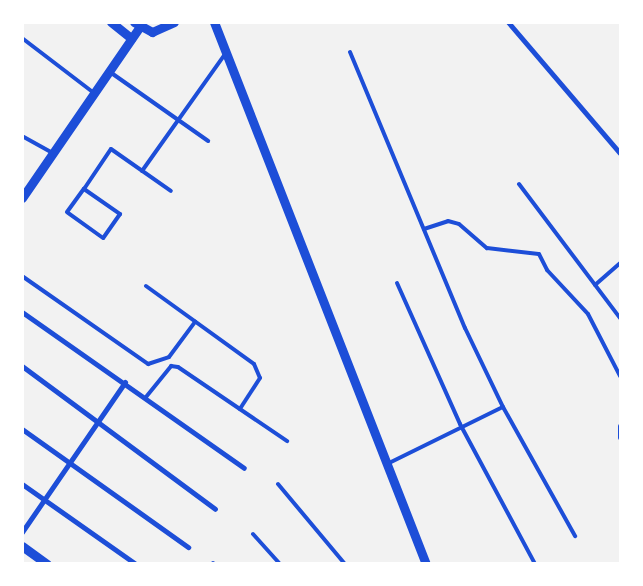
<!DOCTYPE html>
<style>
body{margin:0}
#map{position:relative;width:643px;height:586px;overflow:hidden;background:#f2f2f2;font-family:Overpass,sans-serif}
div>[style]{position:absolute}
[style*='--x']{left:calc(var(--x)*1px);top:calc(var(--y)*1px);width:calc(var(--w)*1px);rotate:calc(var(--a)*1deg)}
.service>*{height:4px;margin:-2px;padding:0 2px;transform-origin:2px;border-radius:2px;background:#1d4ed8}
.minor>*{height:5px;margin:-2.5px;padding:0 2.5px;transform-origin:2.5px;border-radius:2.5px;background:#1d4ed8}
.tertiary>*{height:9px;margin:-4.5px;padding:0 4.5px;transform-origin:4.5px;border-radius:4.5px;background:#1d4ed8}
span{translate:-50% -50%;white-space:nowrap;text-align:center;line-height:1.15;-webkit-text-stroke:5px #fff;paint-order:stroke}
.frame{position:absolute;inset:0;border:24px solid #fff;pointer-events:none}
</style>
<div id="map">
<div class="service">
<div style="--x:22;--y:38;--w:91;--a:37.4"></div>
<div style="--x:350;--y:52;--w:299;--a:67.4"></div>
<div style="--x:465;--y:328;--w:88;--a:64.3"></div>
<div style="--x:503;--y:407;--w:148;--a:60.8"></div>
<div style="--x:110;--y:72;--w:120;--a:35.1"></div>
<div style="--x:22;--y:136;--w:33;--a:29"></div>
<div style="--x:142;--y:171;--w:143;--a:-54.6"></div>
<div style="--x:519;--y:184;--w:168;--a:53"></div>
<div style="--x:84;--y:189;--w:44;--a:34.8"></div>
<div style="--x:120;--y:214;--w:29;--a:125"></div>
<div style="--x:103;--y:238;--w:44;--a:-144.2"></div>
<div style="--x:67;--y:212;--w:29;--a:-54"></div>
<div style="--x:84;--y:189;--w:48;--a:-56"></div>
<div style="--x:111;--y:149;--w:73;--a:35"></div>
<div style="--x:424;--y:229;--w:25;--a:-18"></div>
<div style="--x:448;--y:221;--w:11;--a:15"></div>
<div style="--x:459;--y:224;--w:37;--a:41"></div>
<div style="--x:487;--y:248;--w:52;--a:6.6"></div>
<div style="--x:539;--y:254;--w:18;--a:63"></div>
<div style="--x:547;--y:270;--w:60;--a:47"></div>
<div style="--x:588;--y:314;--w:70;--a:62.7"></div>
<div style="--x:22;--y:276;--w:154;--a:34.9"></div>
<div style="--x:148;--y:364;--w:22;--a:-18"></div>
<div style="--x:169;--y:357;--w:44;--a:-53.4"></div>
<div style="--x:397;--y:283;--w:154;--a:65.9"></div>
<div style="--x:460;--y:424;--w:159;--a:61.8"></div>
<div style="--x:595;--y:285;--w:33;--a:-41"></div>
<div style="--x:146;--y:286;--w:133;--a:35.8"></div>
<div style="--x:254;--y:364;--w:15;--a:67"></div>
<div style="--x:260;--y:378;--w:37;--a:123"></div>
<div style="--x:146;--y:397;--w:40;--a:-51"></div>
<div style="--x:171;--y:366;--w:7;--a:8"></div>
<div style="--x:178;--y:367;--w:132;--a:34.2"></div>
<div style="--x:620;--y:426;--w:12;--a:90"></div>
<div style="--x:387;--y:464;--w:129;--a:-26.2"></div>
<div style="--x:278;--y:484;--w:104;--a:50.1"></div>
<div style="--x:253;--y:534;--w:40;--a:48"></div>
<div style="--x:213;--y:563;--w:1;--a:45"></div>
</div>
<div class="minor">
<div style="--x:508;--y:22;--w:172;--a:49.5"></div>
<div style="--x:22;--y:312;--w:271;--a:35.1"></div>
<div style="--x:22;--y:366;--w:240;--a:36.5"></div>
<div style="--x:22;--y:429;--w:204;--a:35.4"></div>
<div style="--x:22;--y:484;--w:139;--a:35.1"></div>
<div style="--x:22;--y:532;--w:182;--a:-55.5"></div>
</div>
<div class="tertiary">
<div style="--x:111;--y:22;--w:26;--a:39"></div>
<div style="--x:134;--y:22;--w:21;--a:29"></div>
<div style="--x:152;--y:32;--w:24;--a:-24"></div>
<div style="--x:214;--y:22;--w:582;--a:68.64"></div>
<div style="--x:22;--y:198;--w:206;--a:-55.5"></div>
<div style="--x:22;--y:546;--w:31;--a:36"></div>
</div>
<div class="frame"></div>
</div>
